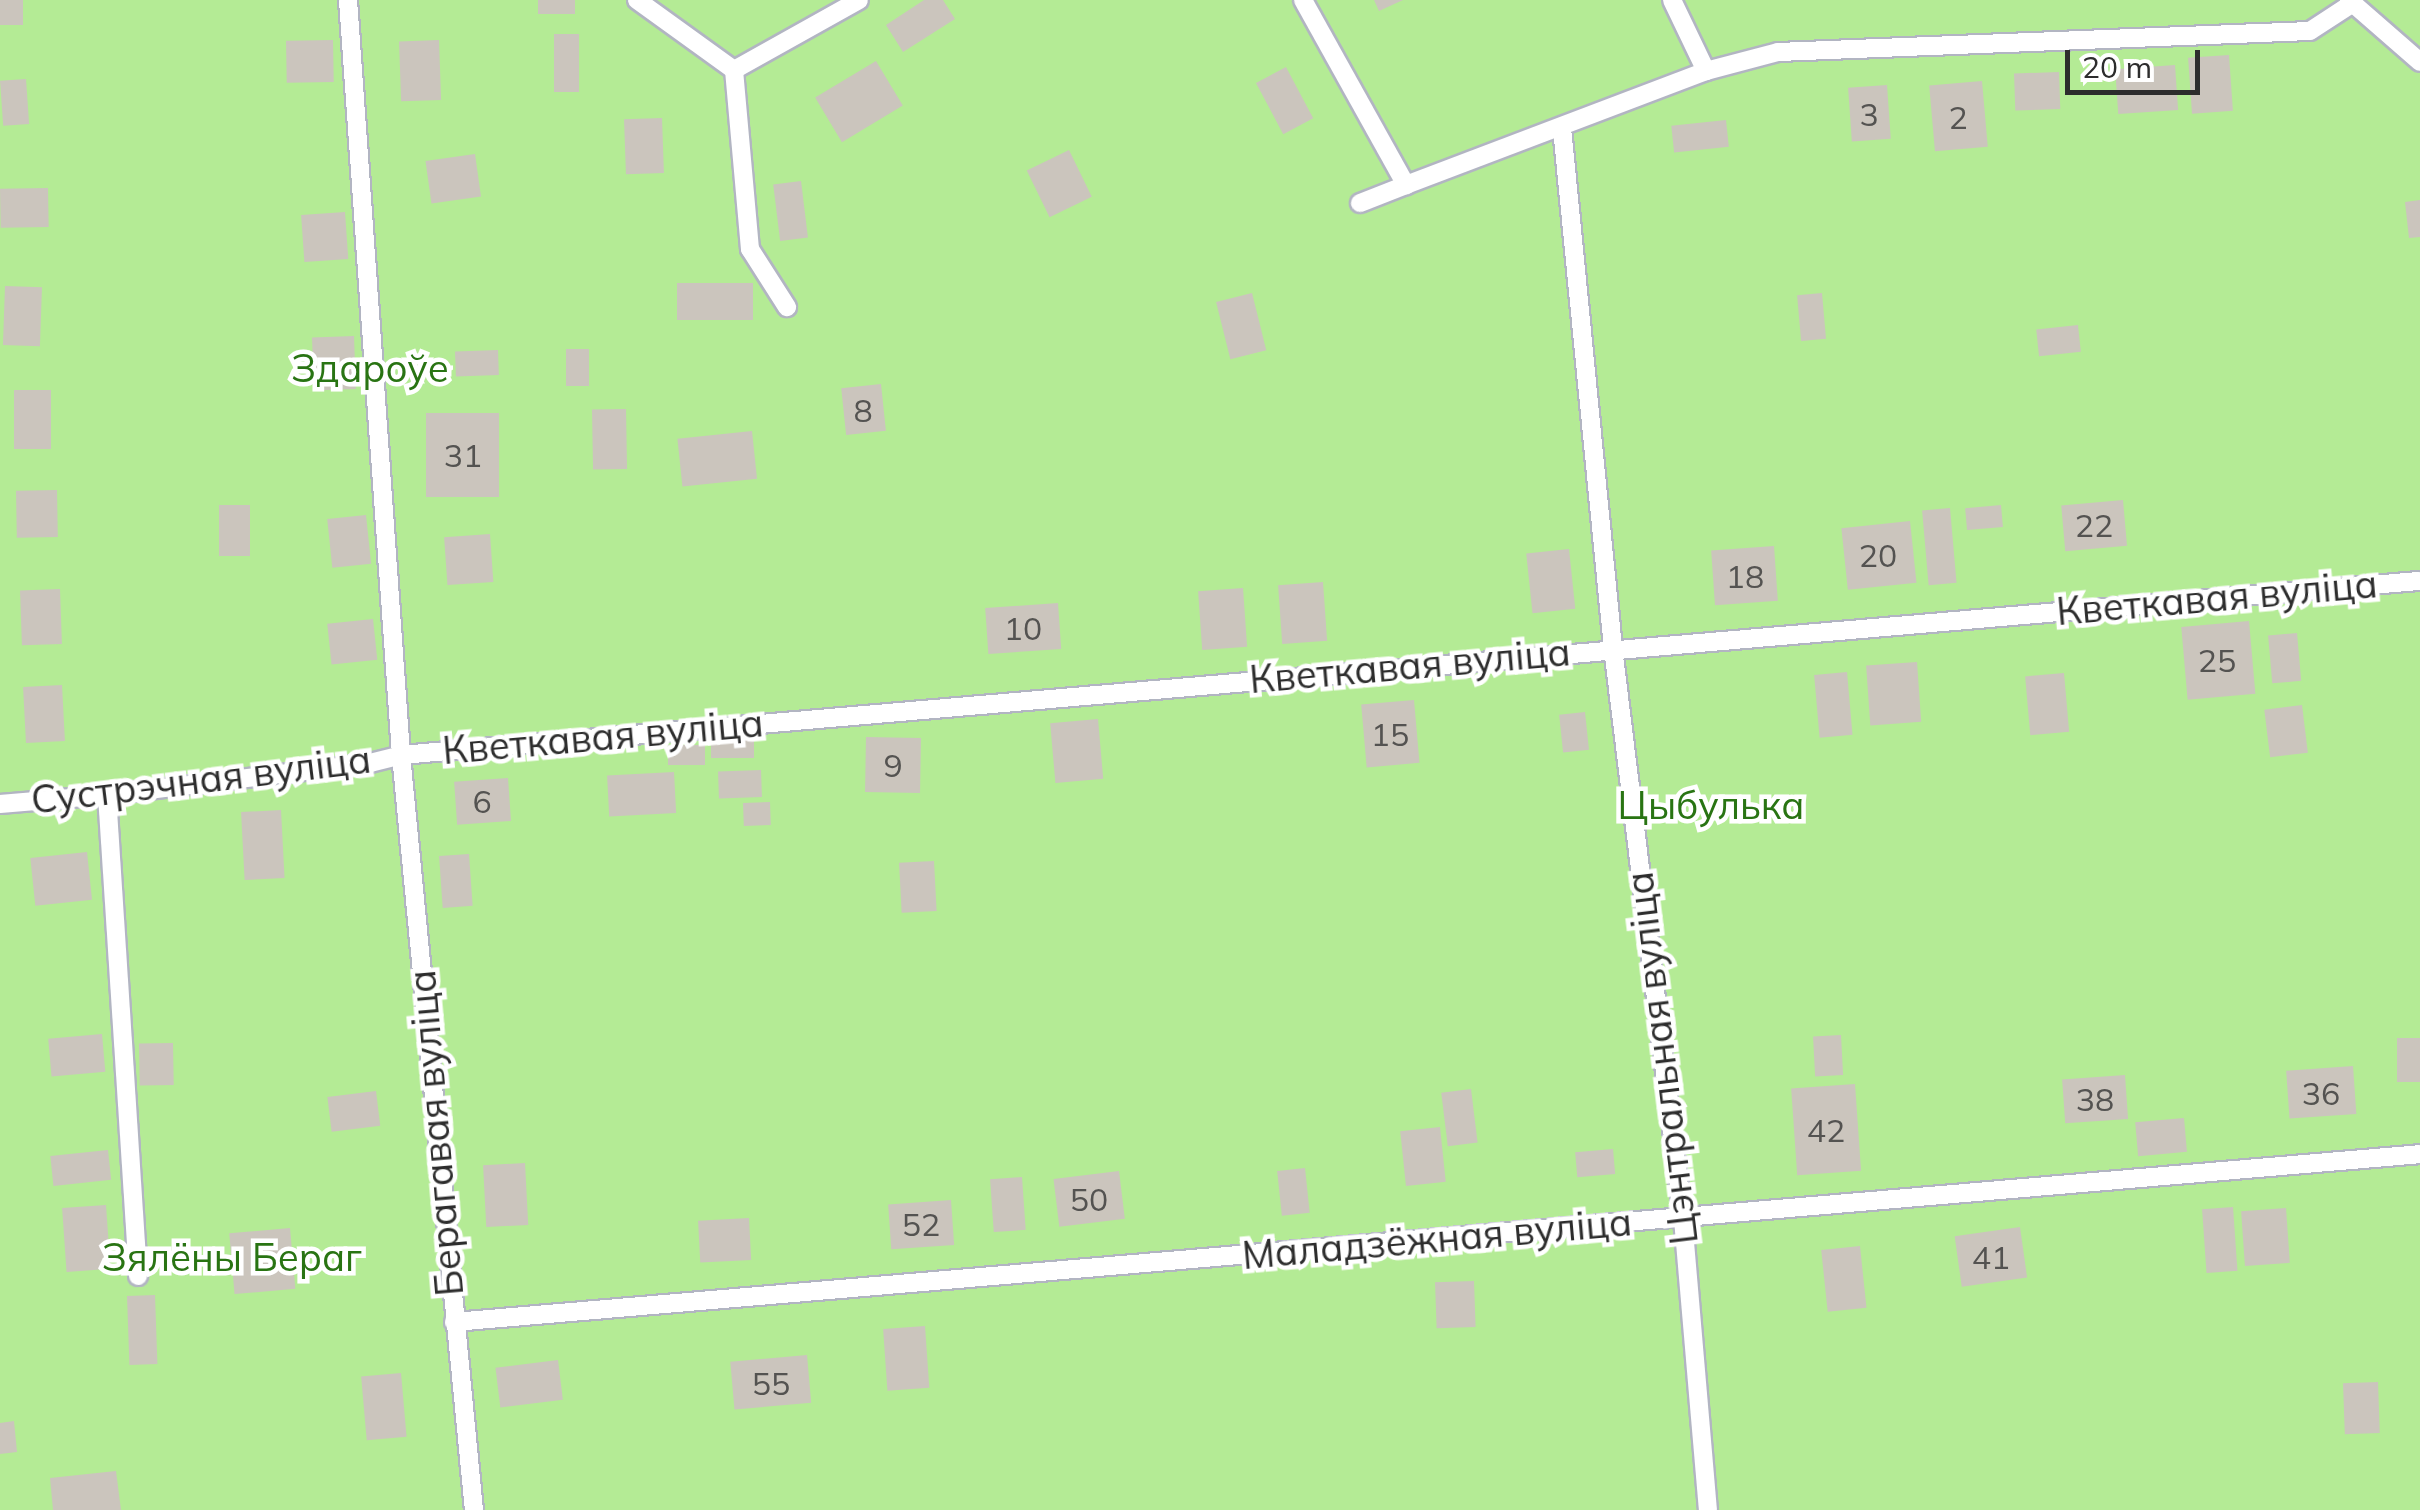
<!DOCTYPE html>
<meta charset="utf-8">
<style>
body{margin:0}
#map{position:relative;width:2420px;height:1510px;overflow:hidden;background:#f0e8de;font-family:Mulish,sans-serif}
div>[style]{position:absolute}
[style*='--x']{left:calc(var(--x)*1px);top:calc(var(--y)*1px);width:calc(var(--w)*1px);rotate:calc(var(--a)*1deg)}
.green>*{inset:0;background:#b4eb95;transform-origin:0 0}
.building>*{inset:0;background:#cbc5bd;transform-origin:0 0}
.roads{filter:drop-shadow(2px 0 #b2b5c2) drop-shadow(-2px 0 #b2b5c2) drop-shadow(0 2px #b2b5c2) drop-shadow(0 -2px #b2b5c2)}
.lane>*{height:18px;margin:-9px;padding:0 9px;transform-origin:9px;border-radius:9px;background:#fff}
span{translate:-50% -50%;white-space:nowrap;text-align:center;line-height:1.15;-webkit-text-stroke:9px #fff;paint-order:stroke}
.number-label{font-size:32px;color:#545351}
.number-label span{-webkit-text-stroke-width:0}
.park-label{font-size:38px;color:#297413}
.street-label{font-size:38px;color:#2d2d2d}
.scale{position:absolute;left:2065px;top:50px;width:135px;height:45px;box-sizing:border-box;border:5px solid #2d2d2d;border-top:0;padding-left:12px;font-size:30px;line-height:35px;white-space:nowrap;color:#2d2d2d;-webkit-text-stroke:8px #fff;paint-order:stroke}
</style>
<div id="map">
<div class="green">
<div style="left:0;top:0;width:2420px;height:1510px"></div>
</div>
<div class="building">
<div style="left:0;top:0;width:23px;height:25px"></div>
<div style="left:538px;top:0;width:37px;height:14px"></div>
<div style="clip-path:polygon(924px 0,943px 0,955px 19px,903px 52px,886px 25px)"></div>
<div style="clip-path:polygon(1374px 0,1403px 0,1379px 11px)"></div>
<div style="left:554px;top:34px;width:25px;height:58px"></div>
<div style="left:333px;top:40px;width:42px;height:47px;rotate:89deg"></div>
<div style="left:439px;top:40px;width:60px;height:40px;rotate:88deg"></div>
<div style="left:2229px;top:55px;width:56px;height:41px;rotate:86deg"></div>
<div style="left:876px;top:61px;width:52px;height:71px;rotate:59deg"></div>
<div style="left:2175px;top:65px;width:45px;height:60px;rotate:86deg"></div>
<div style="left:1286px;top:67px;width:58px;height:34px;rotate:62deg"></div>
<div style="left:2059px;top:72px;width:37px;height:45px;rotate:88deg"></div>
<div style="left:26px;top:79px;width:45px;height:26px;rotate:86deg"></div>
<div style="left:1982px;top:81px;width:66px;height:53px;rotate:85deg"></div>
<div style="left:1887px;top:85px;width:54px;height:39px;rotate:86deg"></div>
<div style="left:662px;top:118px;width:55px;height:38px;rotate:88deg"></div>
<div style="left:1726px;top:120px;width:27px;height:55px;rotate:84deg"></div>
<div style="left:1069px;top:150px;width:52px;height:47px;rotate:64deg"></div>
<div style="left:475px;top:154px;width:43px;height:50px;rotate:82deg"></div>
<div style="left:801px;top:181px;width:57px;height:28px;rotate:83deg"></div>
<div style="left:48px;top:188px;width:39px;height:48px;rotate:89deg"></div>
<div style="clip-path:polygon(2420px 200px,2420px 237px,2409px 238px,2405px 202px)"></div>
<div style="left:345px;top:212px;width:47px;height:44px;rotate:86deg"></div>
<div style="left:753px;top:283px;width:37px;height:76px;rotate:90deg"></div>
<div style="left:5px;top:286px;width:37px;height:59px;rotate:2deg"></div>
<div style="left:1252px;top:293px;width:59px;height:37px;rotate:76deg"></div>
<div style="left:1822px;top:293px;width:46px;height:25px;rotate:85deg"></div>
<div style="left:2078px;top:325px;width:27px;height:42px;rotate:84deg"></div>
<div style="left:354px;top:336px;width:53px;height:42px;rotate:88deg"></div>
<div style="left:566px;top:349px;width:23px;height:37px"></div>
<div style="left:498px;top:350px;width:25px;height:43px;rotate:88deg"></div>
<div style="left:881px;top:384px;width:47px;height:40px;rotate:84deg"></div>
<div style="left:14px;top:390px;width:37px;height:59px"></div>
<div style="left:626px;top:409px;width:60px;height:34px;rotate:89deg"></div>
<div style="left:426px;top:413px;width:73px;height:84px"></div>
<div style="left:752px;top:431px;width:48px;height:75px;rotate:84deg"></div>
<div style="left:57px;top:490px;width:47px;height:41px;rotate:89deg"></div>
<div style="left:2123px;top:500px;width:46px;height:62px;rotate:85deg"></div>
<div style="left:219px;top:505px;width:31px;height:51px"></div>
<div style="left:2001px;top:505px;width:22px;height:36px;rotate:85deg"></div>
<div style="left:1950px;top:508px;width:75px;height:28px;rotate:85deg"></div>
<div style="left:366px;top:515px;width:49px;height:39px;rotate:84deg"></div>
<div style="left:1910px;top:521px;width:62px;height:69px;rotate:84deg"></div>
<div style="left:490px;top:534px;width:48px;height:46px;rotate:86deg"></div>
<div style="left:1774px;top:546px;width:55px;height:63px;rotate:86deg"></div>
<div style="left:1569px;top:549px;width:60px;height:43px;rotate:84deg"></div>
<div style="left:1323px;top:582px;width:59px;height:45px;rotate:86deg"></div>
<div style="left:1243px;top:588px;width:59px;height:45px;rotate:86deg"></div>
<div style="left:60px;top:589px;width:55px;height:40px;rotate:88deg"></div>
<div style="left:1058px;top:603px;width:46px;height:73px;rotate:86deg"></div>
<div style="left:373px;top:619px;width:41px;height:46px;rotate:84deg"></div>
<div style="left:2249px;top:621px;width:73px;height:68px;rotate:85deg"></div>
<div style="left:2297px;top:633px;width:48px;height:29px;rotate:85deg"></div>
<div style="left:1917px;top:662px;width:60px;height:51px;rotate:86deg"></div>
<div style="left:1847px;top:672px;width:63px;height:33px;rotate:85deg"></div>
<div style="left:2064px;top:673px;width:59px;height:39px;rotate:85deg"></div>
<div style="left:62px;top:685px;width:56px;height:39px;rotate:87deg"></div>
<div style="left:1414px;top:700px;width:63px;height:53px;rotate:85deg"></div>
<div style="left:2302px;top:705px;width:48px;height:38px;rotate:83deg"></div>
<div style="left:1585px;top:712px;width:38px;height:26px;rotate:84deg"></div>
<div style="left:1098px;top:719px;width:60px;height:48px;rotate:85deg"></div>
<div style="left:866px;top:737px;width:55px;height:55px;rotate:1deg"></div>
<div style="left:754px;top:738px;width:20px;height:43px;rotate:90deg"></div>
<div style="left:705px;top:745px;width:20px;height:37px;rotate:90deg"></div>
<div style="left:761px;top:770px;width:27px;height:43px;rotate:88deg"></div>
<div style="left:674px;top:772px;width:41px;height:67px;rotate:87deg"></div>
<div style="left:508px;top:778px;width:43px;height:54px;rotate:86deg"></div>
<div style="left:770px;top:802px;width:23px;height:27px;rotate:88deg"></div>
<div style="left:281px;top:810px;width:68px;height:40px;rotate:87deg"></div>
<div style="left:87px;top:852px;width:48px;height:57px;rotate:84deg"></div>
<div style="left:469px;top:854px;width:52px;height:30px;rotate:86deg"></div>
<div style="left:934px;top:861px;width:50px;height:35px;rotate:87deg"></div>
<div style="left:102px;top:1034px;width:38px;height:54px;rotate:85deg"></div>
<div style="left:1841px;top:1035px;width:40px;height:28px;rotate:87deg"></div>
<div style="left:2420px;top:1038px;width:44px;height:23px;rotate:90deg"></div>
<div style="left:173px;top:1043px;width:42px;height:34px;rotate:89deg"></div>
<div style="left:2353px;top:1066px;width:48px;height:67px;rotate:86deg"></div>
<div style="left:2125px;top:1075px;width:44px;height:63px;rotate:86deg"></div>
<div style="left:1855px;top:1084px;width:87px;height:64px;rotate:86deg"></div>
<div style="left:1471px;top:1089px;width:54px;height:30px;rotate:83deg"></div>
<div style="left:376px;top:1091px;width:35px;height:49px;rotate:83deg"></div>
<div style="left:2184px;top:1118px;width:34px;height:49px;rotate:85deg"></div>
<div style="left:1440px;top:1127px;width:55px;height:40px;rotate:84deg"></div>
<div style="left:1613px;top:1149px;width:25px;height:38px;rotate:85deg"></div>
<div style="left:108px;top:1150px;width:30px;height:58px;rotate:84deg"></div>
<div style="left:525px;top:1163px;width:62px;height:42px;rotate:87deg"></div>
<div style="left:1305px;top:1168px;width:45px;height:28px;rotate:84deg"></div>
<div style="left:1119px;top:1171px;width:48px;height:66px;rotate:83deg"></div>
<div style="left:1022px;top:1177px;width:53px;height:32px;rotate:86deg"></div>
<div style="left:951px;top:1200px;width:45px;height:63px;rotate:86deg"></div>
<div style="left:106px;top:1205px;width:64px;height:44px;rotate:86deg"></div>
<div style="left:2233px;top:1207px;width:64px;height:31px;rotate:86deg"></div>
<div style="left:2286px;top:1208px;width:55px;height:45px;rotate:86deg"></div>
<div style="left:749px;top:1218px;width:42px;height:51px;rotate:87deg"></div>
<div style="left:2020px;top:1227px;width:51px;height:66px;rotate:82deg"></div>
<div style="left:290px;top:1228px;width:61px;height:61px;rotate:85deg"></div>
<div style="left:1860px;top:1246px;width:62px;height:39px;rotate:84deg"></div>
<div style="left:1474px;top:1281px;width:46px;height:39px;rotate:88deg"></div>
<div style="left:155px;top:1295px;width:69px;height:28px;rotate:88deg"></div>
<div style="left:925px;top:1326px;width:62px;height:42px;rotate:86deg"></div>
<div style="left:807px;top:1355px;width:48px;height:77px;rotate:85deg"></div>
<div style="left:558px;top:1360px;width:40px;height:63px;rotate:83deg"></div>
<div style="left:401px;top:1373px;width:64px;height:40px;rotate:85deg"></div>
<div style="left:2378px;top:1382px;width:51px;height:35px;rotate:88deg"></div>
<div style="clip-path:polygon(14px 1421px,17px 1452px,0 1454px,0 1423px)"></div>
<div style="clip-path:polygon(116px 1471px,121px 1510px,53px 1510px,50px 1478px)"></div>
</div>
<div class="roads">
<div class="lane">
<div style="--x:348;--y:0;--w:757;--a:85.98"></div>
<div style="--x:401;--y:755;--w:759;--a:84.48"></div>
<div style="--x:637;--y:0;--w:120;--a:35.8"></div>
<div style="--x:734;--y:70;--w:143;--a:-29.2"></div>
<div style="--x:1303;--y:0;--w:212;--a:60.9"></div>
<div style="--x:1406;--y:185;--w:321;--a:-20.8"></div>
<div style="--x:1706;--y:71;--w:74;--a:-14.8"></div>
<div style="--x:1778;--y:52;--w:532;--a:-2.26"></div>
<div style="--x:2310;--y:31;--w:51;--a:-33.1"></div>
<div style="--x:1672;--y:0;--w:79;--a:64.4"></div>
<div style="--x:2349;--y:0;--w:94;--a:41.1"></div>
<div style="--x:734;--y:70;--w:180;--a:84.9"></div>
<div style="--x:750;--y:249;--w:69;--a:57.5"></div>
<div style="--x:1562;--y:128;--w:522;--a:84.4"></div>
<div style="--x:1613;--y:648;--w:575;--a:83.01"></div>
<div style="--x:1683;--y:1219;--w:292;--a:85.1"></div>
<div style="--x:1360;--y:203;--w:49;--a:-21.4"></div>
<div style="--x:107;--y:795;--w:482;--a:86.3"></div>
<div style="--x:0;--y:804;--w:107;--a:-4.8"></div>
<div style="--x:107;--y:795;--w:265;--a:-6.9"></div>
<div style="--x:370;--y:763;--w:32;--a:-14"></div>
<div style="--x:401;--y:755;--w:2026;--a:-4.93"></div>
<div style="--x:454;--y:1322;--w:1973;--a:-4.88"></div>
</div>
</div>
<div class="number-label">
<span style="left:1869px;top:114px">3</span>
<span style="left:1958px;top:117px">2</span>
<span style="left:863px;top:410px">8</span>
<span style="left:463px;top:455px">31</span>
<span style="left:2094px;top:525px">22</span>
<span style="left:1878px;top:555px">20</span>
<span style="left:1745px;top:576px">18</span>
<span style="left:1023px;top:628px">10</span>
<span style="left:2217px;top:660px">25</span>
<span style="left:1390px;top:734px">15</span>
<span style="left:893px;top:765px">9</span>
<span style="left:482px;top:801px">6</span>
<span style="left:2321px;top:1093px">36</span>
<span style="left:2095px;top:1099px">38</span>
<span style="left:1826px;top:1130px">42</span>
<span style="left:1089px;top:1199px">50</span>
<span style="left:921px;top:1224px">52</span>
<span style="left:1991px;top:1257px">41</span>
<span style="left:771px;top:1383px">55</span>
</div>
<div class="park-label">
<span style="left:370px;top:369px">Здароўе</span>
<span style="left:1711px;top:806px">Цыбулька</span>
<span style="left:232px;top:1258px">Зялёны Бераг</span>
</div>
<div class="street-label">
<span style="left:2217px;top:598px;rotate:-5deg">Кветкавая вуліца</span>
<span style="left:1410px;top:666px;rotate:-5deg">Кветкавая вуліца</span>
<span style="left:603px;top:737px;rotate:-5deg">Кветкавая вуліца</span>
<span style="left:201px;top:780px;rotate:-7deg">Сустрэчная вуліца</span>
<span style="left:1662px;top:1058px;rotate:-97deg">Цэнтральная вуліца</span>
<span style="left:436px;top:1133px;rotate:-95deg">Берагавая вуліца</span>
<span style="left:1437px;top:1239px;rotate:-5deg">Маладзёжная вуліца</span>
</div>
<div class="scale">20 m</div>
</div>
